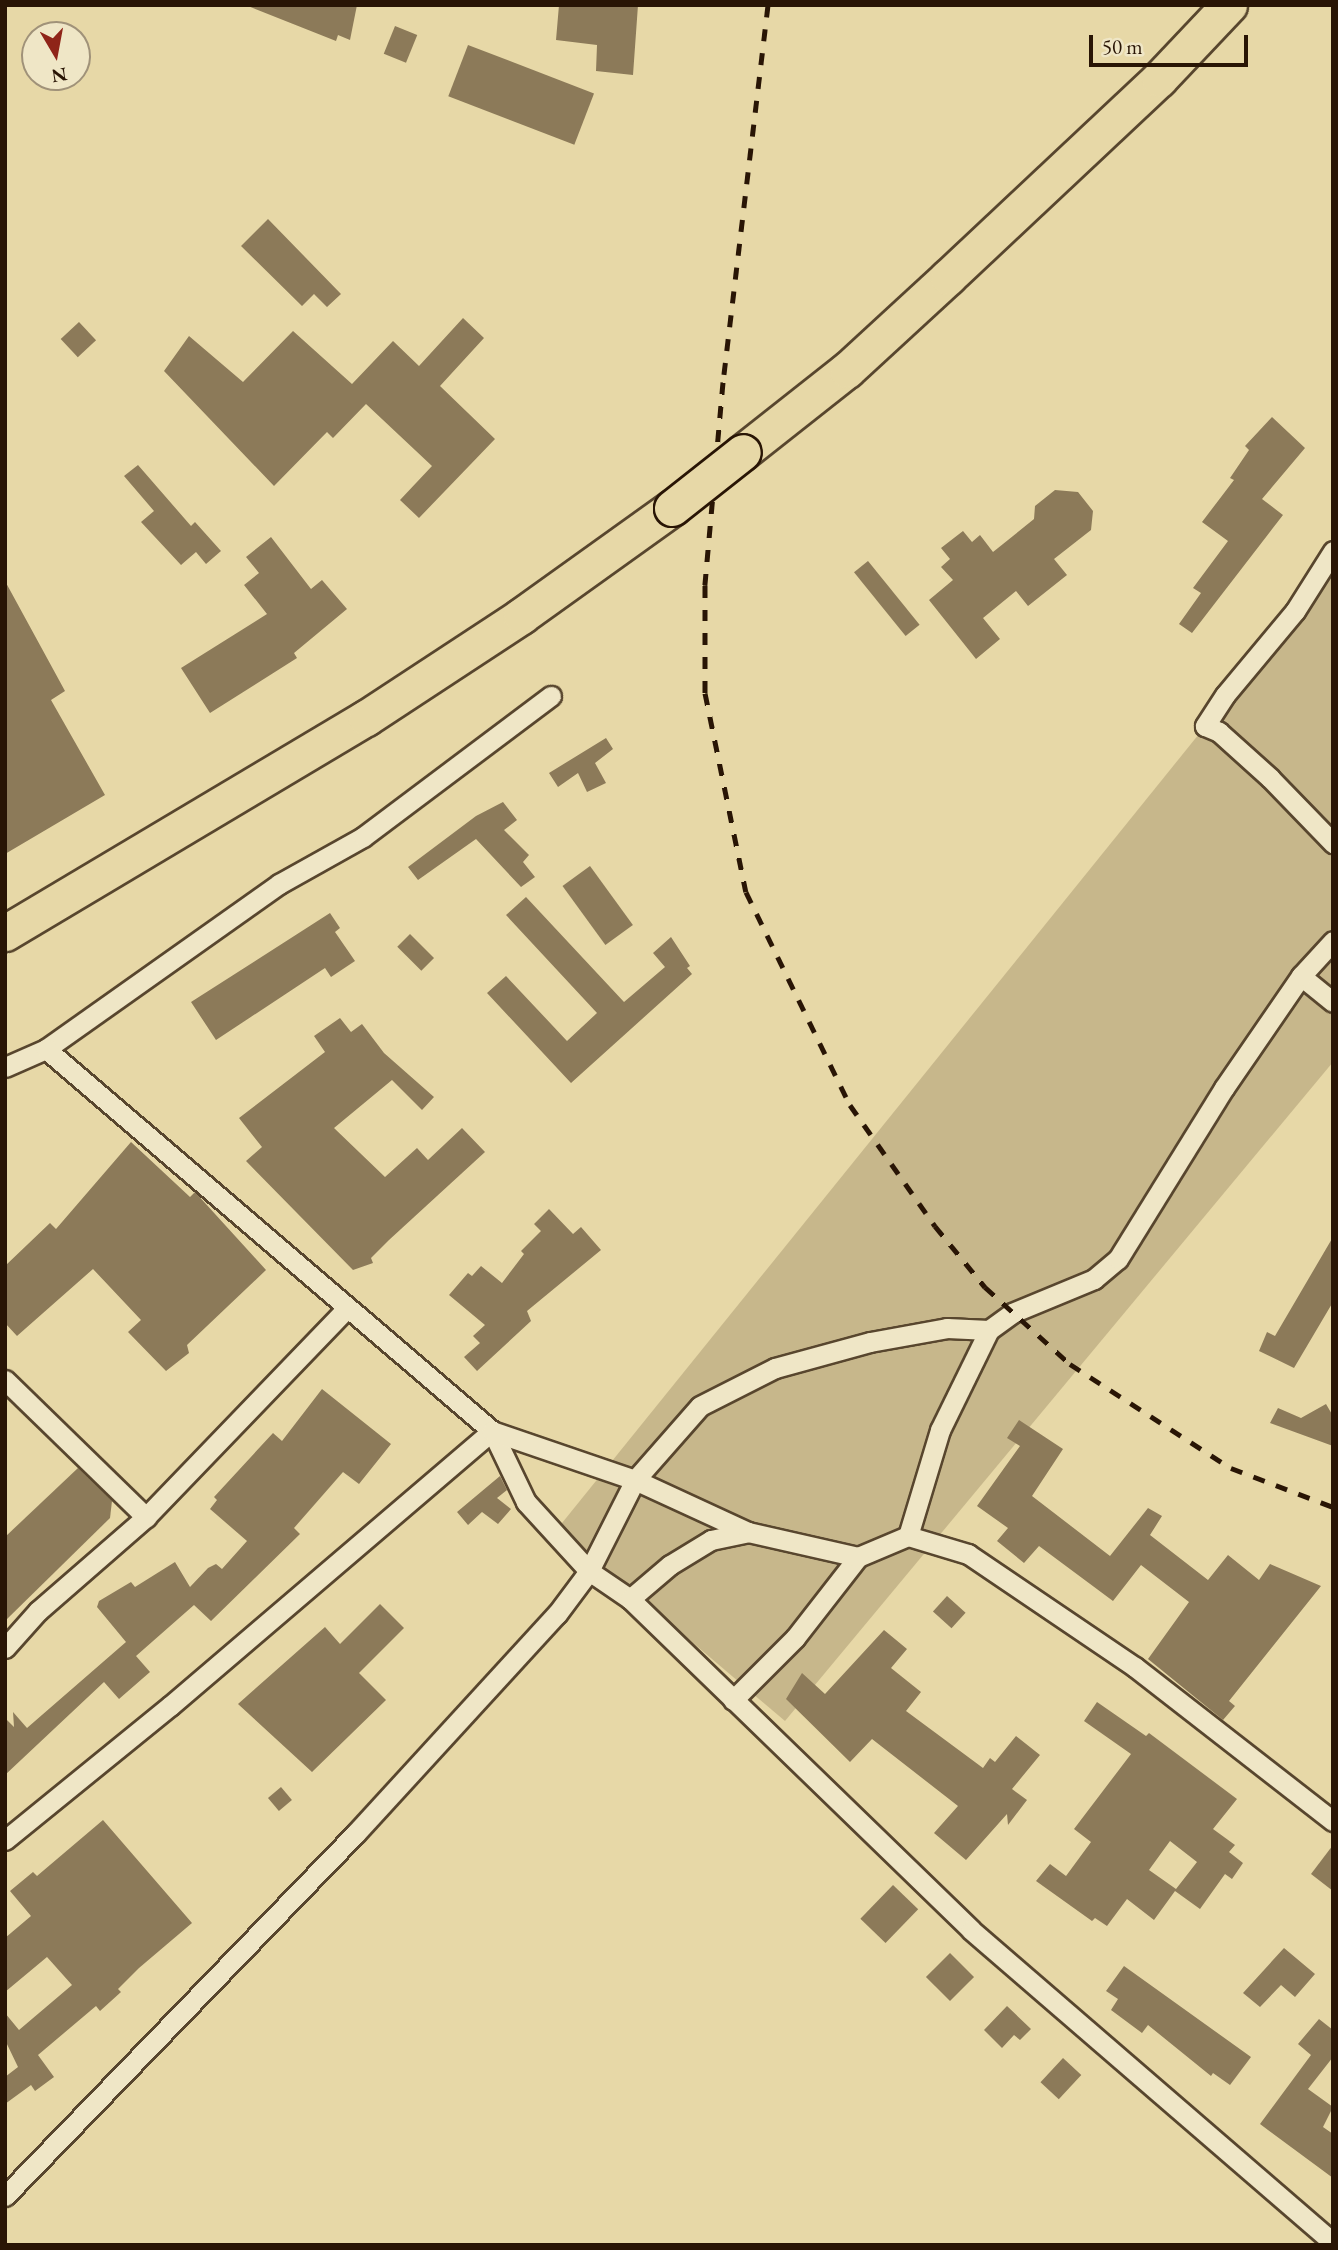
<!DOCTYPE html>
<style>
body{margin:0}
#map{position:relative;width:1338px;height:2250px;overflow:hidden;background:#e7d8a7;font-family:"EB Garamond",serif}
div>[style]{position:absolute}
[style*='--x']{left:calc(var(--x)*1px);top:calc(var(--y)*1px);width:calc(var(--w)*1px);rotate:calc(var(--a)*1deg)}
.green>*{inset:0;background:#c7b78b}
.building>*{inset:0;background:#8c7a59;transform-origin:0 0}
.roads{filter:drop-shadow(2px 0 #58462e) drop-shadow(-2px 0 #58462e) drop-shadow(0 2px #58462e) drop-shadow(0 -2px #58462e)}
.street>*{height:19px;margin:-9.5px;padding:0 9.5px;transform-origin:9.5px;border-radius:9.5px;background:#efe6c6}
.highway>*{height:35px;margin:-17.5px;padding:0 17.5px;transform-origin:17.5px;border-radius:17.5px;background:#e7d8a7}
.rail>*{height:5px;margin-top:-2.5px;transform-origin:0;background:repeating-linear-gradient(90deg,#291505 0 12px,transparent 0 24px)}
.bridges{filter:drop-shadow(2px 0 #291505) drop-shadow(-2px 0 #291505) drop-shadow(0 2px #291505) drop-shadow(0 -2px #291505)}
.highway-bridge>*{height:35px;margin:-17.5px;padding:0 17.5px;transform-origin:17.5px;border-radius:17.5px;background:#e7d8a7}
span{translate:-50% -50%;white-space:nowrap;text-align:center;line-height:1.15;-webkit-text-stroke:5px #efe6c6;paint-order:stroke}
.frame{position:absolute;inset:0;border:7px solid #291505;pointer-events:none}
.north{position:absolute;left:21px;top:21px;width:70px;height:70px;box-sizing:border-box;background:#efe6c6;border:2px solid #a09279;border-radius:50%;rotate:170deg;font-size:19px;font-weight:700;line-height:28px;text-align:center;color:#291505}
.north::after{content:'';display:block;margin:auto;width:24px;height:32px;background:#8f2418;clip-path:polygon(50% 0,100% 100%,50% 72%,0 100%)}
.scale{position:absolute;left:1089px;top:35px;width:159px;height:32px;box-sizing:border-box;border:4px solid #291505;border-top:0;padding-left:9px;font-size:21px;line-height:24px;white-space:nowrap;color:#291505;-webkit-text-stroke:5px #efe6c6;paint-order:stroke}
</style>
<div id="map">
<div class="green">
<div style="clip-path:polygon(1333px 568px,1333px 1062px,785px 1721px,558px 1528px)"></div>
</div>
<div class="building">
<div style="clip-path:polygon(357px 5px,350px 40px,338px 35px,336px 41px,248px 6px)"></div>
<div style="clip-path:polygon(559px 5px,638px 5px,633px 75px,596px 71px,597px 45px,556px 40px)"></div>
<div style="left:395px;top:26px;width:24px;height:30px;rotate:22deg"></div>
<div style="left:468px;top:45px;width:135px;height:55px;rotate:21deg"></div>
<div style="clip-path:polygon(268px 219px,341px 294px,327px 307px,314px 294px,302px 306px,241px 246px)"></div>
<div style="clip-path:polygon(463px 318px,484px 338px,440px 386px,495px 439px,419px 518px,400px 500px,432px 466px,366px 404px,333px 438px,327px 432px,274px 486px,164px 371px,189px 336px,243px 382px,293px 331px,352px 384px,393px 341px,419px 366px)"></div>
<div style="left:79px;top:322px;width:25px;height:25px;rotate:47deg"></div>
<div style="clip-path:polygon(1272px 417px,1305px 448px,1262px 499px,1283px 515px,1192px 633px,1179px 624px,1201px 593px,1193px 588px,1228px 541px,1202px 522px,1234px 480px,1230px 478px,1249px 450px,1245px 446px)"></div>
<div style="clip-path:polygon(138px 465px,191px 526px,195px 522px,221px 551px,206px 564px,196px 552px,181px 565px,141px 522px,154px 511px,124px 476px)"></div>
<div style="clip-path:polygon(1055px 490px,1078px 492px,1093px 511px,1091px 530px,1054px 559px,1067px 575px,1028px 606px,1016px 591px,983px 618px,1000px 639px,976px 659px,929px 600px,953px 580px,941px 567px,950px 559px,941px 548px,963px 531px,972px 542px,980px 535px,993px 552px,1034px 519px,1035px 506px)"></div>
<div style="clip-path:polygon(271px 537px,311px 589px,322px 580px,347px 609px,294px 653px,297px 658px,210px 713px,181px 668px,267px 614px,244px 585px,259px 573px,246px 557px)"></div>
<div style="left:868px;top:561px;width:82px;height:18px;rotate:51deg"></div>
<div style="clip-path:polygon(5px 581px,65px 691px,51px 700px,105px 795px,5px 854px)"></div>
<div style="clip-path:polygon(606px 738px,613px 749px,595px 763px,606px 783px,587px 792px,578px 773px,558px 787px,549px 773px)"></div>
<div style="clip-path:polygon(503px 802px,517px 820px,504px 830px,529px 855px,523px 862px,535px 877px,521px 887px,476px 839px,418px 880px,408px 867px,476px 816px)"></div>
<div style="left:590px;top:866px;width:73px;height:34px;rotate:54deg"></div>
<div style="clip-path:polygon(526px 897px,624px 1002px,665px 967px,653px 953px,671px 937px,690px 966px,687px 968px,692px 974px,571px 1083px,487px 993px,506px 976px,567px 1041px,597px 1013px,506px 915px)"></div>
<div style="clip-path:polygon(330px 913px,340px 928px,335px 932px,355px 961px,331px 977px,325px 968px,216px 1040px,191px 1002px)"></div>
<div style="left:410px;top:934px;width:34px;height:18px;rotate:45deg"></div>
<div style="clip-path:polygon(340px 1018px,351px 1032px,362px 1024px,384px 1053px,434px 1097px,422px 1110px,392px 1080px,334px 1128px,385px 1177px,417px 1148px,428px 1160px,462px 1128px,485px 1152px,389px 1240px,371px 1258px,373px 1263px,353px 1270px,246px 1161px,262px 1147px,239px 1118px,325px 1052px,314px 1036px)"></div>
<div style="clip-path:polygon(131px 1142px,190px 1197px,195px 1192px,266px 1270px,187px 1345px,189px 1353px,166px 1371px,128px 1332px,141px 1320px,93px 1269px,17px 1336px,5px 1323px,5px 1266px,50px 1223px,56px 1229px)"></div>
<div style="clip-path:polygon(549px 1209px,573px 1234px,581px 1227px,601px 1250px,527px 1311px,531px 1321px,477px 1371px,464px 1357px,480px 1343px,473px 1336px,485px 1325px,449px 1295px,468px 1273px,472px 1276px,481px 1266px,502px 1283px,524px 1254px,521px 1251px,541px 1231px,534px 1224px)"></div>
<div style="clip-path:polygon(1333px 1237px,1333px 1302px,1294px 1368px,1259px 1351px,1267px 1332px,1275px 1336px)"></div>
<div style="clip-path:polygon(322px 1389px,391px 1444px,359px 1484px,343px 1472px,294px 1528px,300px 1534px,211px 1621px,194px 1605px,136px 1656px,150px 1672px,119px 1699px,104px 1682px,5px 1775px,5px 1718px,14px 1727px,13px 1712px,27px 1728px,126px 1642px,97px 1607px,99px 1601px,131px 1582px,135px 1587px,175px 1562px,190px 1587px,208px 1568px,216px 1564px,222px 1569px,247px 1541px,210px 1509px,217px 1500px,214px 1497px,273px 1433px,282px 1441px)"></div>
<div style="clip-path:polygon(1326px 1404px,1333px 1416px,1333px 1446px,1270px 1423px,1278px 1408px,1301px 1418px)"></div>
<div style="clip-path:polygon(1019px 1420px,1063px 1449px,1032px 1496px,1110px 1556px,1148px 1508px,1162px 1516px,1150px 1535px,1208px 1580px,1228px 1555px,1259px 1580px,1270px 1564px,1321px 1586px,1229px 1701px,1235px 1706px,1223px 1720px,1148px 1659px,1189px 1602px,1141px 1565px,1113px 1601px,1039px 1546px,1024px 1563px,997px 1541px,1008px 1528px,977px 1506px,1020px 1446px,1007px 1438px)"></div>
<div style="clip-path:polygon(78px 1468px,112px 1501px,110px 1518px,5px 1621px,5px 1537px)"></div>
<div style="clip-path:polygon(500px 1476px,507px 1490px,497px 1498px,511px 1509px,498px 1524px,482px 1512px,468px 1525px,457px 1512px)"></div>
<div style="left:947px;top:1596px;width:25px;height:21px;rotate:42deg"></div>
<div style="clip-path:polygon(380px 1604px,404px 1628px,359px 1673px,386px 1700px,312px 1772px,238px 1704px,325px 1627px,340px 1644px)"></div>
<div style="clip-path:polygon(884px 1630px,907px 1649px,891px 1668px,921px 1692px,906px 1711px,983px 1768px,990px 1758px,995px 1762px,1016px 1736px,1040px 1755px,1012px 1789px,1027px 1800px,1008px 1825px,1007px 1814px,966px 1860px,934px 1833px,958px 1806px,872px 1739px,850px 1762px,786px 1699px,802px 1673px,825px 1694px)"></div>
<div style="clip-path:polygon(evenodd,1097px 1702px,1146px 1736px,1149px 1733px,1237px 1799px,1213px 1829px,1235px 1845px,1229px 1852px,1243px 1863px,1232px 1879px,1225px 1874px,1200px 1909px,1175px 1891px,1154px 1920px,1127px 1899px,1107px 1926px,1095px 1918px,1092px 1921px,1036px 1881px,1050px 1864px,1066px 1876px,1091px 1842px,1074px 1829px,1131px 1754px,1084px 1721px,1097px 1702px,1170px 1841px,1197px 1862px,1176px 1889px,1149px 1870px,1170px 1841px)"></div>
<div style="left:281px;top:1787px;width:17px;height:17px;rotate:50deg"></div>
<div style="clip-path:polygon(103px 1820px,192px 1923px,139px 1968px,118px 1989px,121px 1992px,100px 2011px,96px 2006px,38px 2055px,54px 2077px,35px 2091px,31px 2085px,5px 2104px,5px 2077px,18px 2067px,5px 2040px,5px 2013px,19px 2030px,72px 1985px,47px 1957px,5px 1992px,5px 1938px,31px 1916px,10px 1891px,33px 1872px,37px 1876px)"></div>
<div style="clip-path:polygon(1333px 1845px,1333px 1891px,1311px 1874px)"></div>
<div style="left:893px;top:1885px;width:35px;height:47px;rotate:44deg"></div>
<div style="clip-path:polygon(1284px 1948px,1315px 1974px,1295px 1997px,1281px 1985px,1260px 2007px,1243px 1993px)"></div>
<div style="left:950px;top:1953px;width:34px;height:34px;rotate:45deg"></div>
<div style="clip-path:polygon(1124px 1966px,1251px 2057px,1230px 2085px,1213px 2073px,1211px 2076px,1148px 2025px,1142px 2033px,1111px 2010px,1118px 1999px,1106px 1991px)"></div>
<div style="clip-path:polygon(1007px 2006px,1031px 2029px,1020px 2040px,1014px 2035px,1002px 2048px,984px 2030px)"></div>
<div style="clip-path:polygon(1319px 2019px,1333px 2030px,1333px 2057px,1308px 2089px,1333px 2107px,1323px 2127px,1333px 2134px,1333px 2178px,1260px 2124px,1311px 2055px,1298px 2044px)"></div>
<div style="left:1063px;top:2058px;width:25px;height:33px;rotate:43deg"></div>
</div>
<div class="roads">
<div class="street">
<div style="--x:1333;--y:551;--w:71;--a:122.3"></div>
<div style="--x:1295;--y:611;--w:109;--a:129.8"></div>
<div style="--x:1225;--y:695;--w:37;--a:123"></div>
<div style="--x:1205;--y:726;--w:15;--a:23"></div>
<div style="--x:1219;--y:732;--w:69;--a:42"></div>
<div style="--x:1270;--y:778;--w:91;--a:45.9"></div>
<div style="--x:1301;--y:976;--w:41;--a:39.1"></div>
<div style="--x:46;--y:1049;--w:286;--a:-35.3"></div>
<div style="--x:279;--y:884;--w:96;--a:-29.2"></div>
<div style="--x:363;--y:837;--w:235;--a:-36.9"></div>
<div style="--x:5;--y:1067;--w:45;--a:-23.7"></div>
<div style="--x:46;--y:1049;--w:587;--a:40.58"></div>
<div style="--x:492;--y:1431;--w:79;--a:64.4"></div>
<div style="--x:526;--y:1502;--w:93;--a:47.6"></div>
<div style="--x:589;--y:1571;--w:50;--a:34.3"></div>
<div style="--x:630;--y:1599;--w:475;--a:44.1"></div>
<div style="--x:971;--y:1930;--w:479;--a:40.8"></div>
<div style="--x:5;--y:1380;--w:197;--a:44.2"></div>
<div style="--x:908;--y:1536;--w:63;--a:16.7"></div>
<div style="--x:968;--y:1554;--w:202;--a:34.1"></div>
<div style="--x:1135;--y:1667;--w:251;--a:37.9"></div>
<div style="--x:630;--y:1599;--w:52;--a:-40.4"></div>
<div style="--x:670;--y:1565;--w:48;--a:-31.4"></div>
<div style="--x:711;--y:1540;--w:38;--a:-12"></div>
<div style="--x:5;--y:1648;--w:50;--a:-48.3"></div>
<div style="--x:38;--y:1611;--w:143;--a:-41"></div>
<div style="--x:146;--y:1517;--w:289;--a:-46.1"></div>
<div style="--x:733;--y:1700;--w:88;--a:-45"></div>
<div style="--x:795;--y:1638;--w:103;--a:-52.1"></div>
<div style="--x:858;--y:1557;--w:54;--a:-22.8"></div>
<div style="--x:908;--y:1536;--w:111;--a:-73.2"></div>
<div style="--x:940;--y:1430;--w:111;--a:-63.9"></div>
<div style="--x:989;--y:1330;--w:29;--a:-36"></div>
<div style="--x:1012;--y:1313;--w:89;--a:-22.5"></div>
<div style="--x:1094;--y:1279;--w:31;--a:-40"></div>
<div style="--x:1118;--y:1259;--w:201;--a:-58.2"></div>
<div style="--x:1224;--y:1088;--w:136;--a:-55.5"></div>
<div style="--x:1301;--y:976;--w:47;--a:-47.6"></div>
<div style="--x:5;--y:1840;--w:213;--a:-39.1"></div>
<div style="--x:170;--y:1706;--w:423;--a:-40.5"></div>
<div style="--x:492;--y:1431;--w:151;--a:18.9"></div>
<div style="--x:635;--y:1480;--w:124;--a:24.7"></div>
<div style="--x:748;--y:1532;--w:113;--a:12.8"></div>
<div style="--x:5;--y:2196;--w:505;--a:-45.96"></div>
<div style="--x:356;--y:1833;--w:297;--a:-47.5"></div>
<div style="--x:557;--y:1614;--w:54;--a:-53.3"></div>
<div style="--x:589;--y:1571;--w:102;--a:-63.2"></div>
<div style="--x:635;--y:1480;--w:98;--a:-48.7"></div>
<div style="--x:700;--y:1406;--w:84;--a:-26.9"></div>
<div style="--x:775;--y:1368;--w:98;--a:-15.3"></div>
<div style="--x:870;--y:1342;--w:78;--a:-10.3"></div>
<div style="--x:947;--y:1328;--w:42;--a:2.7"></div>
</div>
<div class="highway">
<div style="--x:743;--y:452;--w:132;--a:-38.3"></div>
<div style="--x:847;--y:370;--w:137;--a:-42.6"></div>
<div style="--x:948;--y:277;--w:289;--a:-43.2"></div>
<div style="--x:1159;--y:79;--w:102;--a:-46.6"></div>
<div style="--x:5;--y:933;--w:420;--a:-30.8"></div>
<div style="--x:366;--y:718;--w:186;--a:-33.3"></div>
<div style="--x:521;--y:616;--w:186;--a:-35.6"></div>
</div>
</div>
<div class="rail">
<div style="--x:768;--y:5;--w:380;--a:96.8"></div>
<div style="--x:723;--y:382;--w:204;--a:95.1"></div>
<div style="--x:705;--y:585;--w:108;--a:90"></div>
<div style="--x:705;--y:693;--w:203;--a:78.4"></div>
<div style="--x:746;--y:892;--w:237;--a:64"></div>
<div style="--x:850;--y:1105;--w:148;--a:54.9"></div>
<div style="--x:935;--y:1226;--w:79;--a:50.7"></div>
<div style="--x:985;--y:1287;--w:115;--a:42.2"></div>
<div style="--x:1070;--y:1364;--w:192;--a:32.9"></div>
<div style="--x:1231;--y:1468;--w:109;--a:20.9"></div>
</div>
<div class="bridges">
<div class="highway-bridge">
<div style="--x:672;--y:508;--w:90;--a:-38.3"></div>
</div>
</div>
<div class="frame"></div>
<div class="north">N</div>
<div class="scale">50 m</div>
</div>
